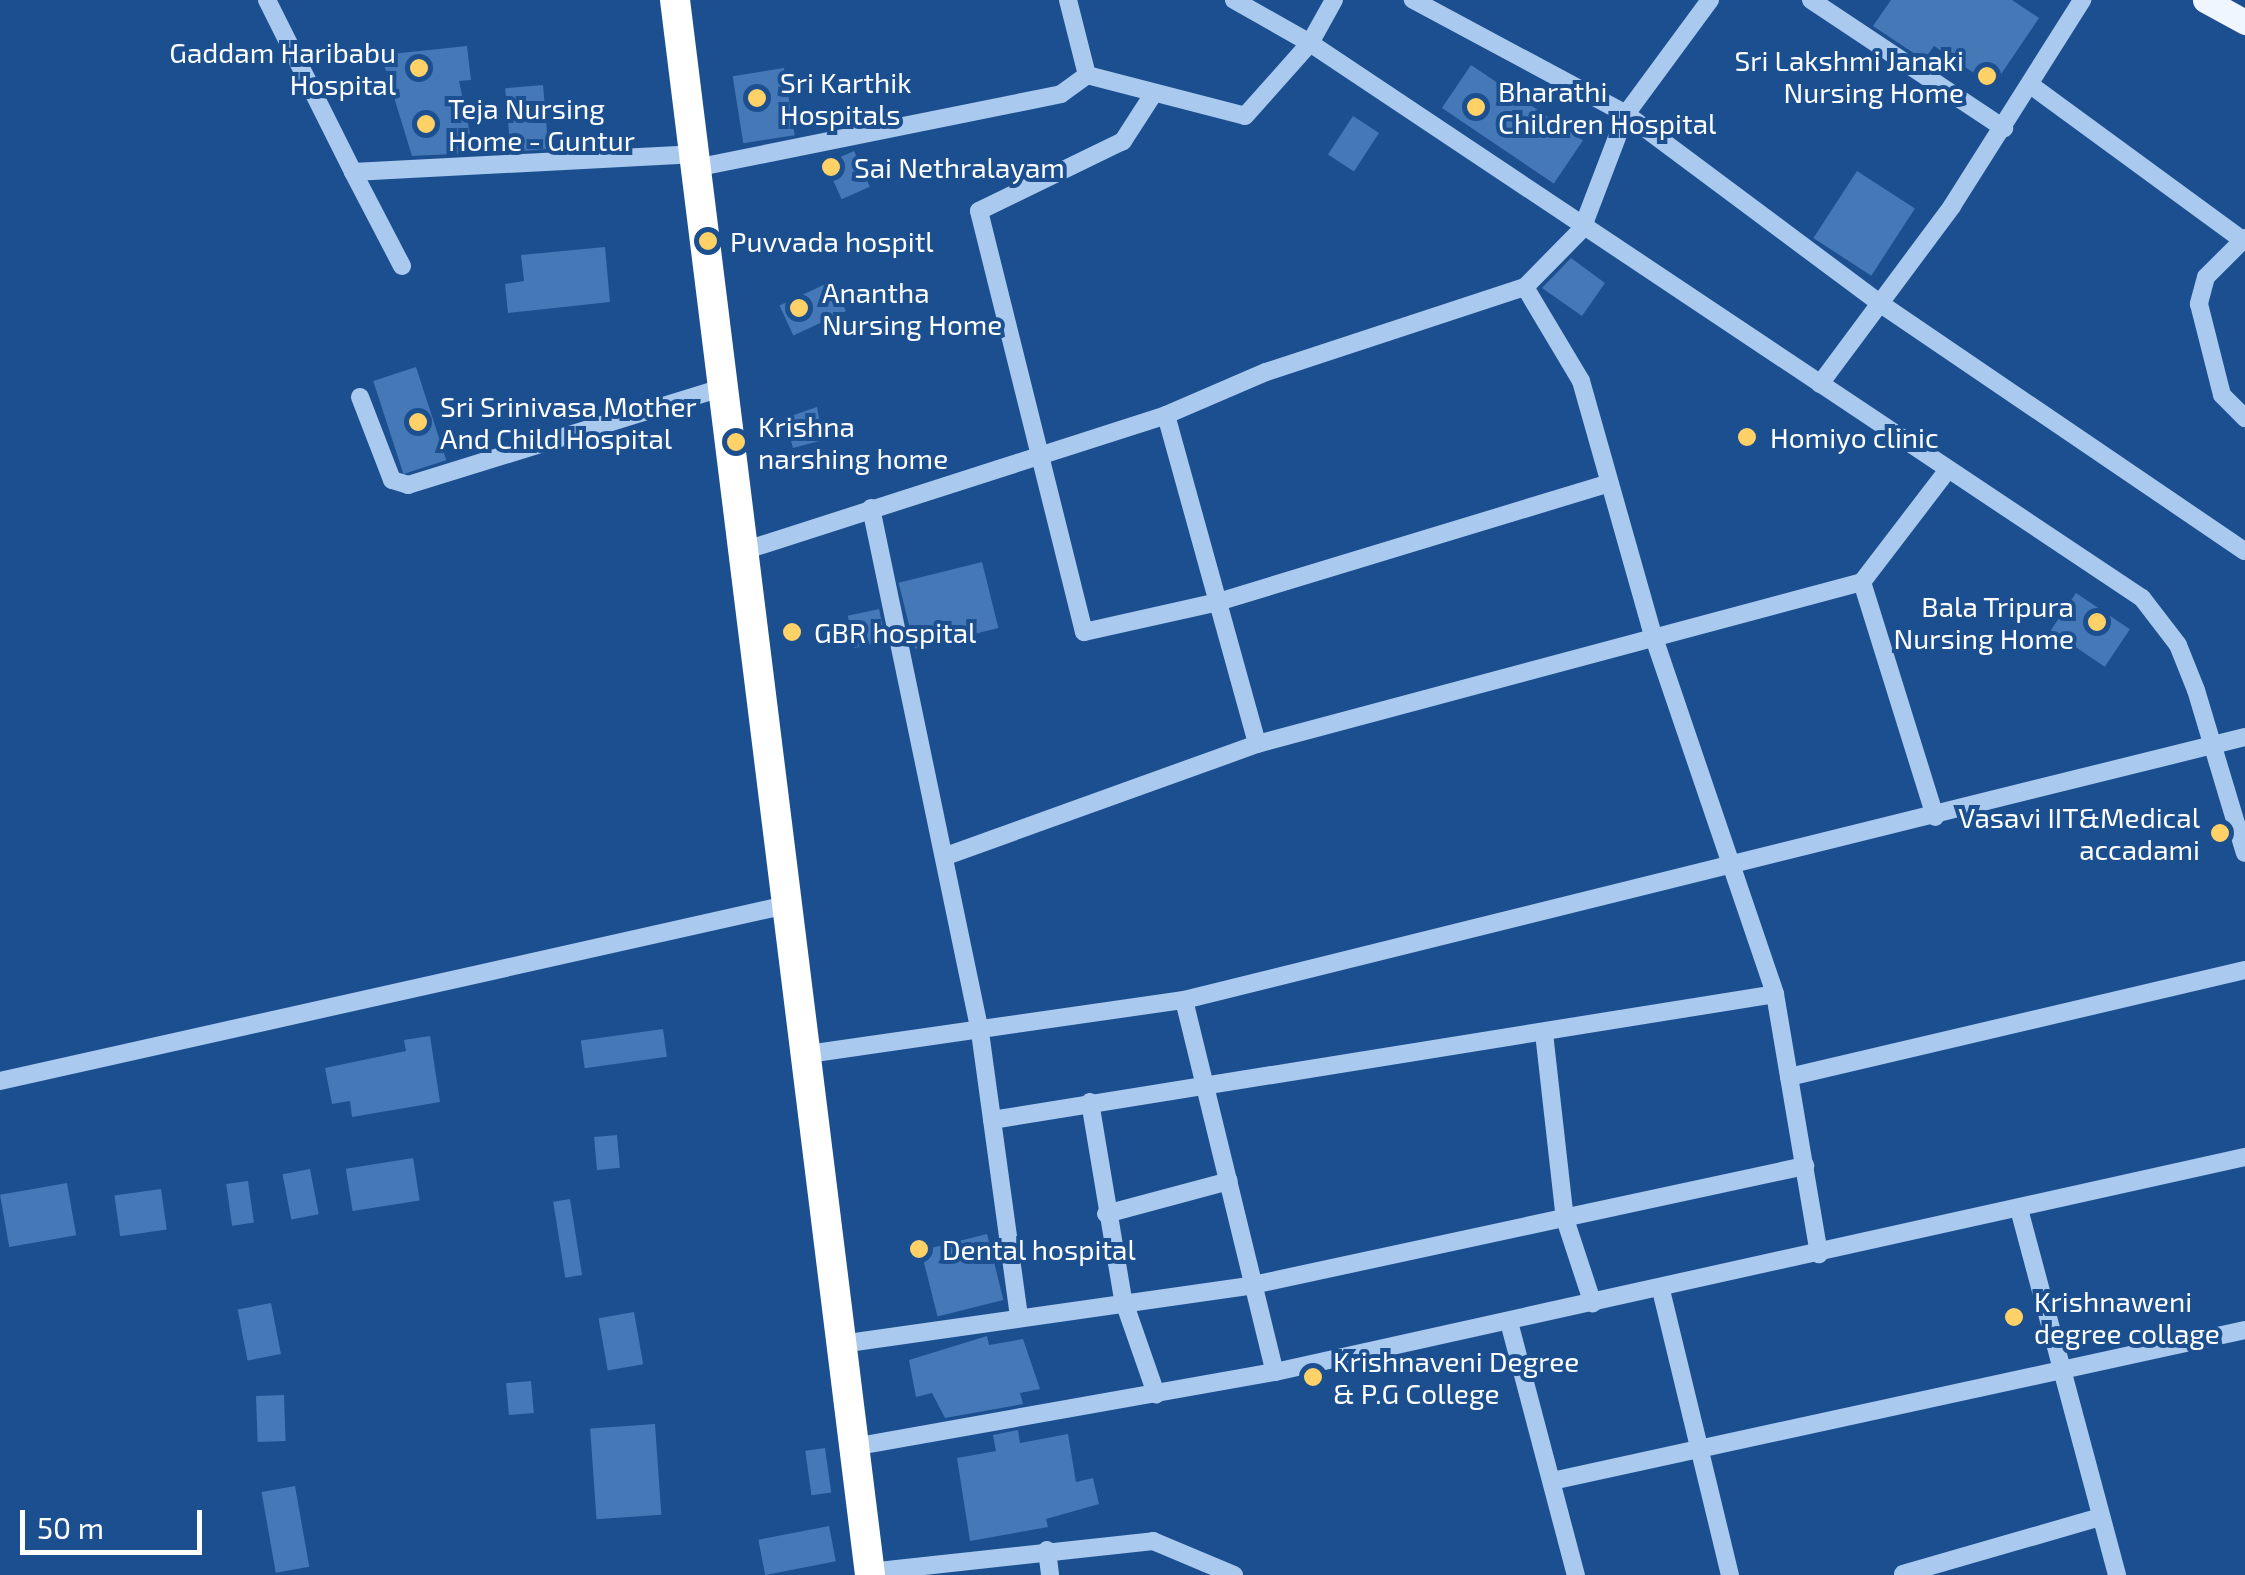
<!DOCTYPE html>
<style>
body{margin:0}
#map{position:relative;width:2245px;height:1575px;overflow:hidden;background:#1b4f8f;font-family:"Exo 2",sans-serif}
div>[style]{position:absolute}
[style*='--x']{left:calc(var(--x)*1px);top:calc(var(--y)*1px);width:calc(var(--w)*1px);rotate:calc(var(--a)*1deg)}
.building>*{inset:0;background:#4478b7;transform-origin:0 0}
.minor>*{height:18px;margin:-9px;padding:0 9px;transform-origin:9px;border-radius:9px;background:#a9c9ee}
.major>*{height:25px;margin:-12.5px;padding:0 12.5px;transform-origin:12.5px;border-radius:12.5px;background:#f0f6ff}
.highway>*{height:30px;margin:-15px;padding:0 15px;transform-origin:15px;border-radius:15px;background:#fff}
.dots>*{width:28px;height:28px;translate:-50% -50%;box-sizing:border-box;border:5px solid #1b4f8f;border-radius:50%}
span{translate:-50% -50%;white-space:nowrap;text-align:center;line-height:1.15;-webkit-text-stroke:8px #1b4f8f;paint-order:stroke}
.poi-label{font-size:28px;color:#fff}
.right{translate:-100% -50%;text-align:right}
.left{translate:0 -50%;text-align:left}
.scale{position:absolute;left:20px;top:1510px;width:182px;height:45px;box-sizing:border-box;border:5px solid #fff;border-top:0;padding-left:12px;font-size:30px;line-height:35px;white-space:nowrap;color:#fff;-webkit-text-stroke:8px #1b4f8f;paint-order:stroke}
</style>
<div id="map">
<div class="building">
<div style="clip-path:polygon(1891px 0,2012px 0,2039px 18px,1993px 86px,1934px 46px,1924px 60px,1873px 26px)"></div>
<div style="clip-path:polygon(467px 46px,471px 80px,459px 81px,474px 153px,412px 156px,381px 55px)"></div>
<div style="left:1471px;top:65px;width:135px;height:52px;rotate:34deg"></div>
<div style="left:784px;top:68px;width:68px;height:52px;rotate:81deg"></div>
<div style="left:543px;top:85px;width:64px;height:38px;rotate:85deg"></div>
<div style="left:1353px;top:116px;width:31px;height:46px;rotate:33deg"></div>
<div style="left:854px;top:151px;width:39px;height:31px;rotate:66deg"></div>
<div style="left:1857px;top:171px;width:69px;height:80px;rotate:33deg"></div>
<div style="clip-path:polygon(605px 247px,610px 302px,508px 313px,505px 284px,524px 281px,521px 255px)"></div>
<div style="clip-path:polygon(1571px 258px,1605px 283px,1582px 316px,1542px 288px)"></div>
<div style="left:832px;top:281px;width:33px;height:58px;rotate:65deg"></div>
<div style="left:416px;top:367px;width:98px;height:45px;rotate:72deg"></div>
<div style="clip-path:polygon(817px 407px,823px 440px,793px 448px,785px 418px)"></div>
<div style="left:982px;top:562px;width:68px;height:86px;rotate:76deg"></div>
<div style="left:2076px;top:593px;width:65px;height:45px;rotate:34deg"></div>
<div style="left:879px;top:609px;width:33px;height:32px;rotate:78deg"></div>
<div style="left:663px;top:1029px;width:28px;height:83px;rotate:82deg"></div>
<div style="clip-path:polygon(430px 1036px,440px 1102px,352px 1117px,350px 1101px,332px 1104px,325px 1068px,406px 1051px,404px 1040px)"></div>
<div style="left:617px;top:1135px;width:33px;height:23px;rotate:85deg"></div>
<div style="left:413px;top:1158px;width:43px;height:68px;rotate:81deg"></div>
<div style="left:310px;top:1169px;width:46px;height:28px;rotate:79deg"></div>
<div style="left:248px;top:1181px;width:42px;height:22px;rotate:82deg"></div>
<div style="left:67px;top:1183px;width:53px;height:68px;rotate:80deg"></div>
<div style="left:161px;top:1189px;width:41px;height:47px;rotate:82deg"></div>
<div style="left:570px;top:1199px;width:77px;height:17px;rotate:81deg"></div>
<div style="left:987px;top:1234px;width:68px;height:68px;rotate:76deg"></div>
<div style="left:271px;top:1303px;width:52px;height:34px;rotate:79deg"></div>
<div style="left:634px;top:1312px;width:53px;height:36px;rotate:80deg"></div>
<div style="clip-path:polygon(987px 1336px,989px 1345px,1023px 1339px,1040px 1389px,1020px 1393px,1023px 1404px,945px 1418px,932px 1393px,916px 1397px,909px 1360px)"></div>
<div style="left:531px;top:1381px;width:32px;height:25px;rotate:85deg"></div>
<div style="left:284px;top:1395px;width:46px;height:28px;rotate:88deg"></div>
<div style="left:655px;top:1424px;width:91px;height:65px;rotate:86deg"></div>
<div style="clip-path:polygon(1018px 1430px,1020px 1443px,1068px 1434px,1076px 1482px,1093px 1478px,1099px 1504px,1046px 1519px,1048px 1527px,970px 1541px,957px 1458px,996px 1451px,993px 1435px)"></div>
<div style="left:825px;top:1448px;width:45px;height:20px;rotate:82deg"></div>
<div style="left:295px;top:1486px;width:82px;height:34px;rotate:80deg"></div>
<div style="left:829px;top:1526px;width:36px;height:72px;rotate:79deg"></div>
</div>
<div class="minor">
<div style="--x:267;--y:0;--w:192;--a:63.4"></div>
<div style="--x:1068;--y:0;--w:77;--a:75.8"></div>
<div style="--x:1234;--y:0;--w:87;--a:29.5"></div>
<div style="--x:1310;--y:43;--w:49;--a:-60.8"></div>
<div style="--x:1710;--y:0;--w:142;--a:126.4"></div>
<div style="--x:1626;--y:114;--w:314;--a:36.7"></div>
<div style="--x:1878;--y:302;--w:443;--a:34.2"></div>
<div style="--x:1811;--y:0;--w:232;--a:33.6"></div>
<div style="--x:2032;--y:86;--w:264;--a:36.2"></div>
<div style="--x:1152;--y:96;--w:54;--a:122.8"></div>
<div style="--x:1123;--y:141;--w:160;--a:154.1"></div>
<div style="--x:979;--y:211;--w:434;--a:76"></div>
<div style="--x:1084;--y:632;--w:137;--a:-12.6"></div>
<div style="--x:1218;--y:602;--w:409;--a:-16.9"></div>
<div style="--x:695;--y:168;--w:373;--a:-11.4"></div>
<div style="--x:1061;--y:94;--w:32;--a:-36"></div>
<div style="--x:1087;--y:75;--w:163;--a:14.5"></div>
<div style="--x:1245;--y:116;--w:98;--a:-48.3"></div>
<div style="--x:1310;--y:43;--w:1000;--a:33.71"></div>
<div style="--x:2142;--y:598;--w:59;--a:52.5"></div>
<div style="--x:2178;--y:645;--w:48;--a:68.2"></div>
<div style="--x:2196;--y:690;--w:170;--a:73.3"></div>
<div style="--x:2245;--y:238;--w:55;--a:135"></div>
<div style="--x:2206;--y:277;--w:28;--a:105"></div>
<div style="--x:2199;--y:304;--w:94;--a:75.8"></div>
<div style="--x:2222;--y:395;--w:33;--a:45"></div>
<div style="--x:402;--y:266;--w:106;--a:-117.5"></div>
<div style="--x:353;--y:172;--w:340;--a:-3"></div>
<div style="--x:1525;--y:287;--w:109;--a:59.2"></div>
<div style="--x:1581;--y:381;--w:264;--a:74.2"></div>
<div style="--x:1653;--y:635;--w:379;--a:71.2"></div>
<div style="--x:1820;--y:384;--w:222;--a:-53.4"></div>
<div style="--x:1952;--y:206;--w:244;--a:-57.7"></div>
<div style="--x:360;--y:397;--w:89;--a:68.9"></div>
<div style="--x:392;--y:480;--w:17;--a:17"></div>
<div style="--x:408;--y:485;--w:328;--a:-17.2"></div>
<div style="--x:1166;--y:415;--w:341;--a:74.5"></div>
<div style="--x:871;--y:508;--w:535;--a:78.25"></div>
<div style="--x:980;--y:1032;--w:289;--a:82.2"></div>
<div style="--x:740;--y:552;--w:447;--a:-17.8"></div>
<div style="--x:1166;--y:415;--w:109;--a:-23.3"></div>
<div style="--x:1266;--y:372;--w:273;--a:-18.2"></div>
<div style="--x:1525;--y:287;--w:81;--a:-45.5"></div>
<div style="--x:1582;--y:229;--w:123;--a:-69.1"></div>
<div style="--x:1626;--y:114;--w:242;--a:-151.8"></div>
<div style="--x:1862;--y:582;--w:246;--a:72.7"></div>
<div style="--x:946;--y:856;--w:331;--a:-19.8"></div>
<div style="--x:1257;--y:744;--w:626;--a:-14.99"></div>
<div style="--x:1862;--y:582;--w:138;--a:-52.6"></div>
<div style="--x:1184;--y:1000;--w:383;--a:76.3"></div>
<div style="--x:1544;--y:1033;--w:187;--a:83.6"></div>
<div style="--x:1565;--y:1219;--w:89;--a:71.8"></div>
<div style="--x:801;--y:1055;--w:387;--a:-8.2"></div>
<div style="--x:1184;--y:1000;--w:1093;--a:-13.92"></div>
<div style="--x:1789;--y:1077;--w:468;--a:-13.2"></div>
<div style="--x:0;--y:1081;--w:801;--a:-12.61"></div>
<div style="--x:1090;--y:1102;--w:200;--a:80.5"></div>
<div style="--x:1123;--y:1299;--w:101;--a:70.8"></div>
<div style="--x:992;--y:1120;--w:793;--a:-9.14"></div>
<div style="--x:1775;--y:994;--w:264;--a:80.4"></div>
<div style="--x:2019;--y:1209;--w:379;--a:75"></div>
<div style="--x:1106;--y:1214;--w:127;--a:-15"></div>
<div style="--x:1661;--y:1290;--w:293;--a:76.4"></div>
<div style="--x:1509;--y:1322;--w:262;--a:75.2"></div>
<div style="--x:841;--y:1344;--w:416;--a:-8.1"></div>
<div style="--x:1253;--y:1285;--w:565;--a:-12.17"></div>
<div style="--x:853;--y:1447;--w:429;--a:-10.1"></div>
<div style="--x:1275;--y:1372;--w:994;--a:-12.5"></div>
<div style="--x:1552;--y:1481;--w:709;--a:-12.29"></div>
<div style="--x:1047;--y:1550;--w:25;--a:83"></div>
<div style="--x:869;--y:1572;--w:286;--a:-6.2"></div>
<div style="--x:1153;--y:1541;--w:88;--a:22.8"></div>
<div style="--x:1903;--y:1574;--w:205;--a:-16.1"></div>
</div>
<div class="major">
<div style="--x:2205;--y:0;--w:46;--a:28.8"></div>
</div>
<div class="highway">
<div style="--x:675;--y:0;--w:1587;--a:82.94"></div>
</div>
<div class="dots">
<div style="left:419px;top:68px;background:#ffd166"></div>
<div style="left:1987px;top:76px;background:#ffd166"></div>
<div style="left:757px;top:98px;background:#ffd166"></div>
<div style="left:1476px;top:107px;background:#ffd166"></div>
<div style="left:426px;top:124px;background:#ffd166"></div>
<div style="left:831px;top:167px;background:#ffd166"></div>
<div style="left:708px;top:241px;background:#ffd166"></div>
<div style="left:799px;top:308px;background:#ffd166"></div>
<div style="left:418px;top:422px;background:#ffd166"></div>
<div style="left:1747px;top:437px;background:#ffd166"></div>
<div style="left:736px;top:442px;background:#ffd166"></div>
<div style="left:2097px;top:622px;background:#ffd166"></div>
<div style="left:792px;top:632px;background:#ffd166"></div>
<div style="left:2220px;top:833px;background:#ffd166"></div>
<div style="left:919px;top:1249px;background:#ffd166"></div>
<div style="left:2014px;top:1317px;background:#ffd166"></div>
<div style="left:1313px;top:1377px;background:#ffd166"></div>
</div>
<div class="poi-label">
<span class="right" style="left:396px;top:68px">Gaddam Haribabu<br>Hospital</span>
<span class="right" style="left:1964px;top:76px">Sri Lakshmi Janaki<br>Nursing Home</span>
<span class="left" style="left:780px;top:98px">Sri Karthik<br>Hospitals</span>
<span class="left" style="left:1498px;top:107px">Bharathi<br>Children Hospital</span>
<span class="left" style="left:448px;top:124px">Teja Nursing<br>Home - Guntur</span>
<span class="left" style="left:854px;top:167px">Sai Nethralayam</span>
<span class="left" style="left:730px;top:241px">Puvvada hospitl</span>
<span class="left" style="left:822px;top:308px">Anantha<br>Nursing Home</span>
<span class="left" style="left:440px;top:422px">Sri Srinivasa Mother<br>And Child Hospital</span>
<span class="left" style="left:758px;top:442px">Krishna<br>narshing home</span>
<span class="left" style="left:1770px;top:437px">Homiyo clinic</span>
<span class="right" style="left:2074px;top:622px">Bala Tripura<br>Nursing Home</span>
<span class="left" style="left:814px;top:632px">GBR hospital</span>
<span class="right" style="left:2200px;top:833px">Vasavi IIT&amp;Medical<br>accadami</span>
<span class="left" style="left:942px;top:1249px">Dental hospital</span>
<span class="left" style="left:2034px;top:1317px">Krishnaweni<br>degree collage</span>
<span class="left" style="left:1333px;top:1377px">Krishnaveni Degree<br>&amp; P.G College</span>
</div>
<div class="scale">50 m</div>
</div>
